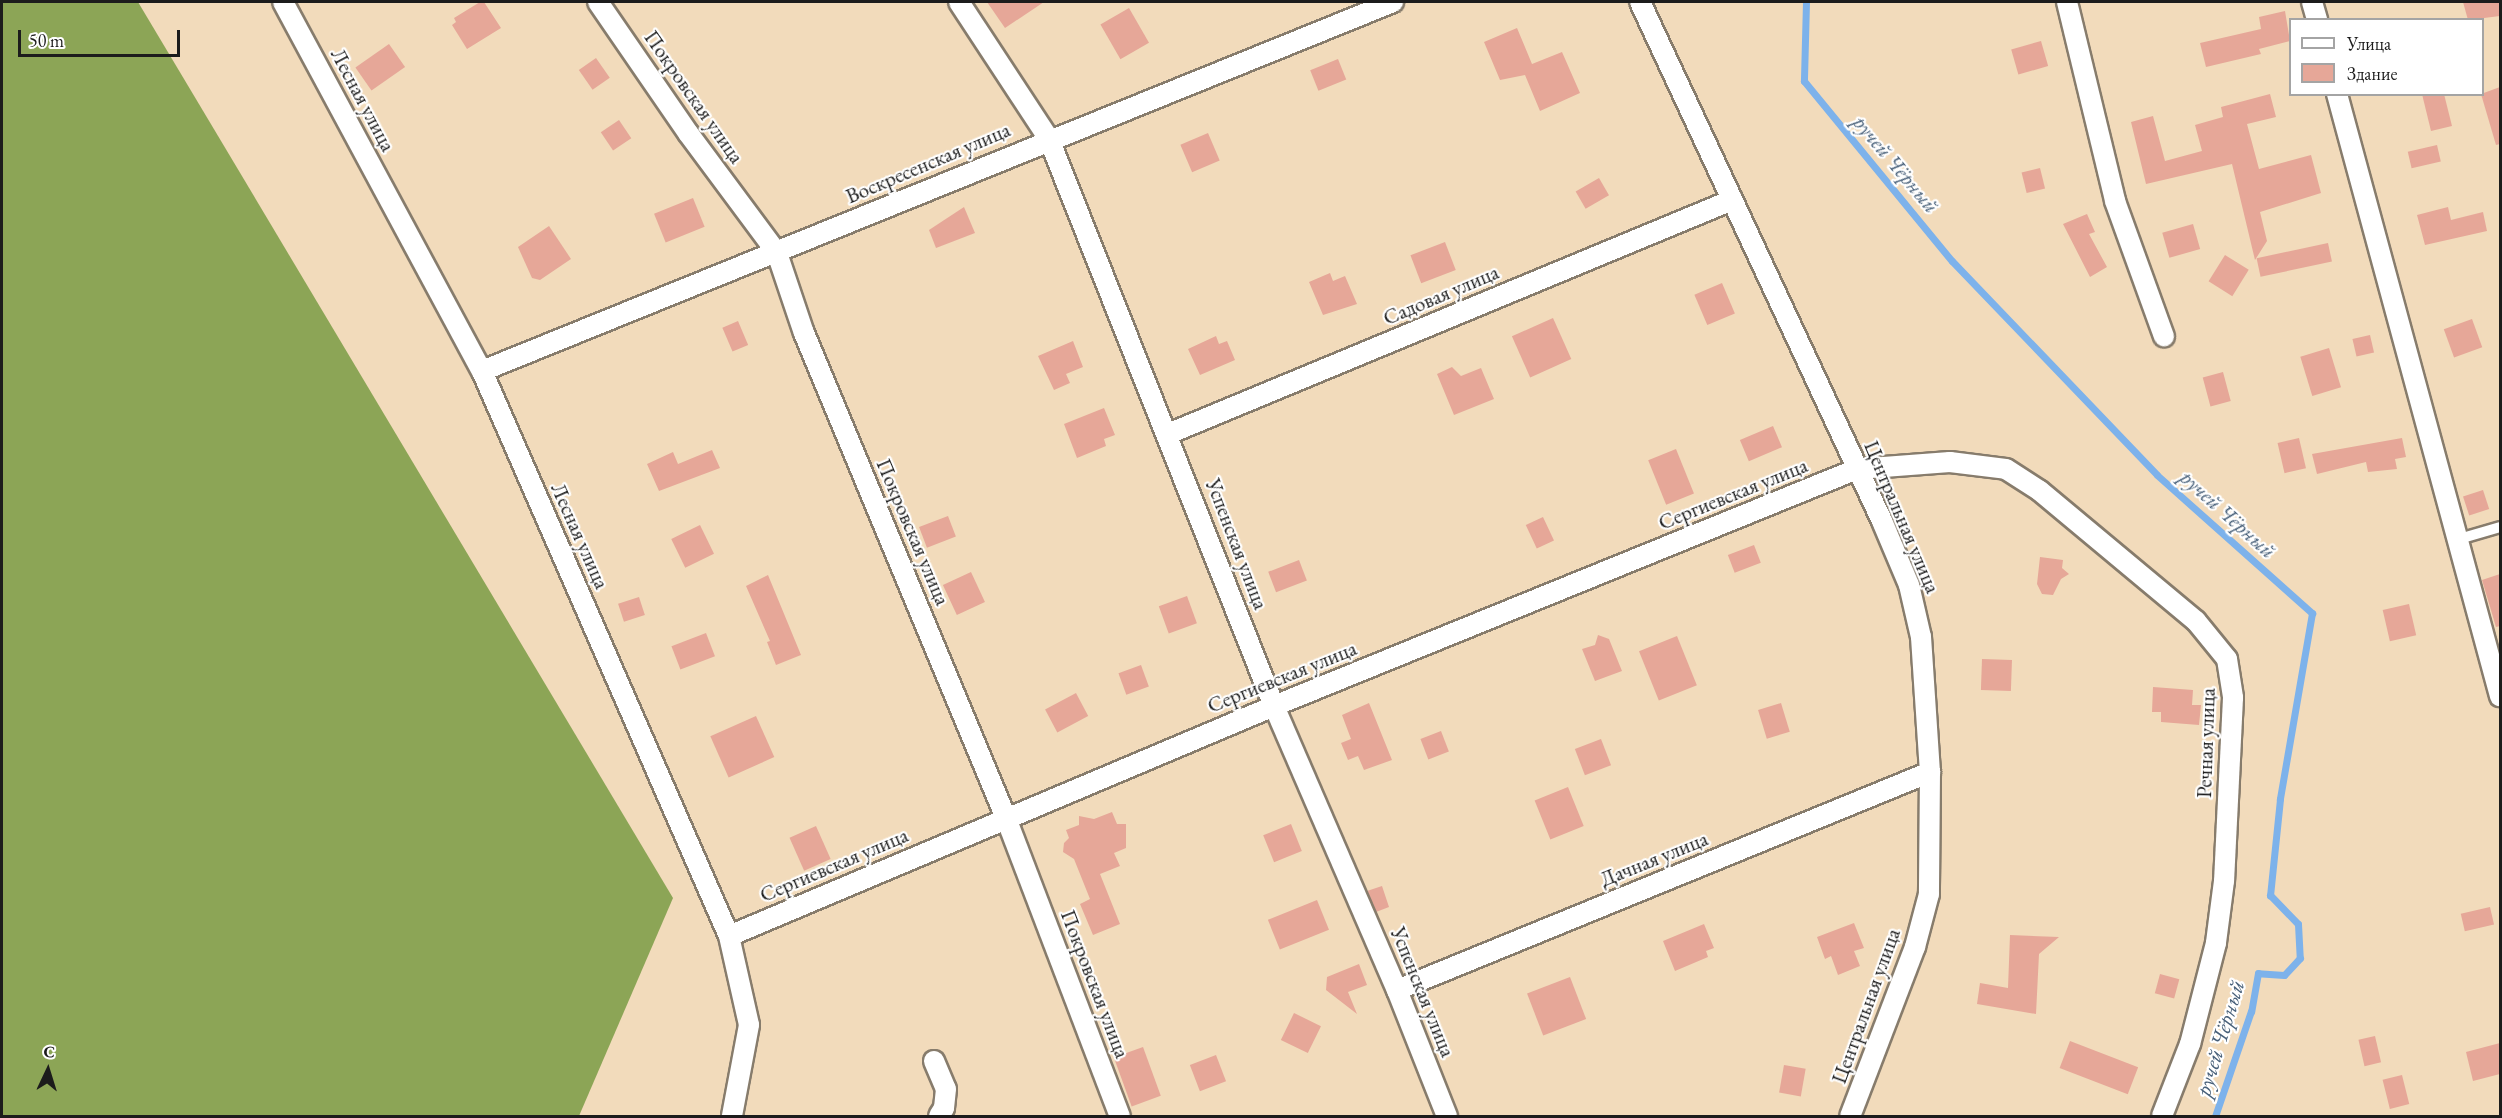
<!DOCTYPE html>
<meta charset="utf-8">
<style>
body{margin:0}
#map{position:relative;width:2502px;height:1118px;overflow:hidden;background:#f2dbbb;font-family:"EB Garamond",serif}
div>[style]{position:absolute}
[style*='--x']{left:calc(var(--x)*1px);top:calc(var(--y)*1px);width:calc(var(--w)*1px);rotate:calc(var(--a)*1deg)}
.forest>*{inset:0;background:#8ca556}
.stream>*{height:7px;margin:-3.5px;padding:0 3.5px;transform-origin:3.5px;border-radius:3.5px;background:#7db2eb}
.building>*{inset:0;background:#e6a798;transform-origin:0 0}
.roads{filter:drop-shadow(2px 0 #877c6c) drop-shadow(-2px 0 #877c6c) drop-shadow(0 2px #877c6c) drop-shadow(0 -2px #877c6c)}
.service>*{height:10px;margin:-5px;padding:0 5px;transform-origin:5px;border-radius:5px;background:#fff}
.minor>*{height:20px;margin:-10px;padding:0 10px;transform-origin:10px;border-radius:10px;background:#fff}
span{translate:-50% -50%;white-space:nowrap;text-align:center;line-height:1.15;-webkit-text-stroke:4.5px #fff;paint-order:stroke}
.street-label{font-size:21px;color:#1c1c1c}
.water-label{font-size:22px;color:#486079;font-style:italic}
.frame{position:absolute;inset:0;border:3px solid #1c1c1c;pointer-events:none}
.legend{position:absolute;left:2289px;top:18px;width:195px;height:78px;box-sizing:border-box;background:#fff;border:2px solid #a4a4a4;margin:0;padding:8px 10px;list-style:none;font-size:18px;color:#1c1c1c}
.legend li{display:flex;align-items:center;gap:12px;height:30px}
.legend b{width:30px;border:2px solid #a4a4a4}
.north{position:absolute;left:18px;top:1040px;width:60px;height:60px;-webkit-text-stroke:4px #fff;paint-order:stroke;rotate:4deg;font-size:16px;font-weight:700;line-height:24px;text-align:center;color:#1c1c1c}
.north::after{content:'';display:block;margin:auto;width:21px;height:27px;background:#1c1c1c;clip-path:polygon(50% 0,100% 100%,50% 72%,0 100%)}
.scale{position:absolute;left:18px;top:30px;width:162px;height:27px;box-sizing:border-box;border:3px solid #1c1c1c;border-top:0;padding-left:8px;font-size:18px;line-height:21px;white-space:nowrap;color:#1c1c1c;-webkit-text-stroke:4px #fff;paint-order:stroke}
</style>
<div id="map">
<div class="forest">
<div style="clip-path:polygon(2px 2px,138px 2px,673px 898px,579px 1116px,2px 1116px)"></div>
</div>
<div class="stream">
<div style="--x:1806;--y:2;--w:79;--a:91.5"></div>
<div style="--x:1804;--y:81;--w:233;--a:50.6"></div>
<div style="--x:1952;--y:261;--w:296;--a:46.2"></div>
<div style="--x:2157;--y:475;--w:208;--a:41.7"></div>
<div style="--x:2312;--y:613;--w:189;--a:99.8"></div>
<div style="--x:2280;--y:799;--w:97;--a:95.9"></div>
<div style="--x:2270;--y:895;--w:40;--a:46"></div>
<div style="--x:2298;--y:924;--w:34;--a:87"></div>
<div style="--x:2300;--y:958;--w:23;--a:133"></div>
<div style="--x:2284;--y:975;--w:26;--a:-176"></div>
<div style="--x:2258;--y:973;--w:39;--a:100"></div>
<div style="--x:2251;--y:1011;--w:111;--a:108.9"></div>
</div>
<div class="building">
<div style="clip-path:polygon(480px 2px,484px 2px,501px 28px,467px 49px,452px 25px,456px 22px,454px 18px)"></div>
<div style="clip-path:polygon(987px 2px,1044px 2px,1005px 28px)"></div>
<div style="clip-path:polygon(2463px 2px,2500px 2px,2500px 16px,2468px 20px)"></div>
<div style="left:1129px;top:8px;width:40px;height:33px;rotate:60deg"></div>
<div style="clip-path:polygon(2285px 11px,2290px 41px,2259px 49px,2261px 54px,2206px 67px,2200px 43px,2261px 29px,2259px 17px)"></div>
<div style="clip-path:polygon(1517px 28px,1532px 64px,1562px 52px,1580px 93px,1540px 111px,1525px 75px,1500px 80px,1484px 42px)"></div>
<div style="left:2041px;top:41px;width:26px;height:31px;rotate:74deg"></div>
<div style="left:389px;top:44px;width:28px;height:41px;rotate:55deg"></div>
<div style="left:596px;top:58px;width:24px;height:21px;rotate:55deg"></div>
<div style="left:1338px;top:59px;width:22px;height:30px;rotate:68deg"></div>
<div style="clip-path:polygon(2500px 87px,2500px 144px,2496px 145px,2481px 94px)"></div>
<div style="clip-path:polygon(2270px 94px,2276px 117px,2247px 124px,2259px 169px,2311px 155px,2321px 193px,2260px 212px,2267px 241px,2255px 260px,2232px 164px,2146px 184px,2131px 122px,2153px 116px,2165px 161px,2202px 151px,2195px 125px,2223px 117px,2221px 107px)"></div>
<div style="clip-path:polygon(2422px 94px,2444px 94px,2452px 126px,2431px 131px)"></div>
<div style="left:619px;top:120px;width:22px;height:22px;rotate:56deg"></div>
<div style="left:1208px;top:133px;width:30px;height:30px;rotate:67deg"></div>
<div style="left:2437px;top:145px;width:17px;height:30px;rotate:77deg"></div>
<div style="left:2040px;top:168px;width:21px;height:19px;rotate:76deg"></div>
<div style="left:1599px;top:178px;width:20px;height:27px;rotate:60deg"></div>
<div style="left:693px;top:198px;width:31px;height:42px;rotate:68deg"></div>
<div style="clip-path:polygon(964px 207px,975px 233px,936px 248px,929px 230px)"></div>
<div style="clip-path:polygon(2448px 207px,2451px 220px,2483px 212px,2487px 231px,2425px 245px,2417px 215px)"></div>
<div style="clip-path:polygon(2087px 214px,2095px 232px,2089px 234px,2107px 267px,2090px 277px,2063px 224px)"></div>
<div style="left:2193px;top:224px;width:26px;height:32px;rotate:74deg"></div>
<div style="clip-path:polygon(549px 226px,571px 259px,540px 280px,532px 278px,518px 247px)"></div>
<div style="left:1445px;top:242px;width:30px;height:37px;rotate:69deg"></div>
<div style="left:2328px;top:243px;width:19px;height:73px;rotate:78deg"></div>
<div style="left:2225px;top:255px;width:28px;height:31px;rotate:32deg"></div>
<div style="clip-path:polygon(1330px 273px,1333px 281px,1345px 276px,1357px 304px,1323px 315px,1309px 282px)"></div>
<div style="left:1722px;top:283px;width:33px;height:30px;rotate:67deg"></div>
<div style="left:1553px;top:318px;width:45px;height:45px;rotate:66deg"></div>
<div style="left:2472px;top:319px;width:30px;height:30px;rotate:70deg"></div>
<div style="left:738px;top:321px;width:26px;height:17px;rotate:67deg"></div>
<div style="left:2370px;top:335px;width:18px;height:18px;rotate:77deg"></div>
<div style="clip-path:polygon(1216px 336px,1219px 344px,1227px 341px,1235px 360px,1200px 375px,1188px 349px)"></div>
<div style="clip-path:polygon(1073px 341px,1083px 367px,1066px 374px,1070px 383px,1054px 390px,1038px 356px)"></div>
<div style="left:2329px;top:348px;width:41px;height:30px;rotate:73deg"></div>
<div style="clip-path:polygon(1452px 367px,1461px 376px,1481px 368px,1494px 399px,1454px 415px,1437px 374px)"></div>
<div style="left:2223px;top:372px;width:30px;height:21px;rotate:75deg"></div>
<div style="clip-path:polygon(1104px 408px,1115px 435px,1104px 439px,1106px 446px,1077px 458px,1064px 424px)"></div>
<div style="left:1773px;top:426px;width:23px;height:36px;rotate:67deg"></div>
<div style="left:2299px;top:438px;width:31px;height:22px;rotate:77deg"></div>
<div style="clip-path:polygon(2402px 438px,2406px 457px,2395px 459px,2397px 469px,2368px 472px,2366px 462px,2317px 474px,2312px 454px)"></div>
<div style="left:1676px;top:449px;width:48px;height:30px;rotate:68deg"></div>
<div style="clip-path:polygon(712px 450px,720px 468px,659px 491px,647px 464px,673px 452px,678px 464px)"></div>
<div style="left:2483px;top:490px;width:20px;height:21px;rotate:72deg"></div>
<div style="left:948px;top:516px;width:22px;height:31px;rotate:69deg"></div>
<div style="left:1543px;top:517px;width:26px;height:19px;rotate:65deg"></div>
<div style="left:700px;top:525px;width:32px;height:32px;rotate:64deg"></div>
<div style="left:1754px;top:545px;width:19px;height:28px;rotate:69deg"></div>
<div style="clip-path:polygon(2040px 557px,2063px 560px,2062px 568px,2069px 574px,2061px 579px,2053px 595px,2042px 594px,2037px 584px)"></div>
<div style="left:1299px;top:560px;width:22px;height:33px;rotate:69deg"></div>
<div style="left:971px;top:572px;width:33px;height:31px;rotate:65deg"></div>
<div style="clip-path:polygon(2500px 574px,2500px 626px,2496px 627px,2482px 580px)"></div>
<div style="clip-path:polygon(768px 575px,801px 655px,776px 665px,767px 642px,770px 641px,746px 586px)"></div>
<div style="left:1187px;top:596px;width:29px;height:30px;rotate:70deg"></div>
<div style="left:639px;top:597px;width:19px;height:22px;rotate:72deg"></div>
<div style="left:2409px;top:604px;width:32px;height:27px;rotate:77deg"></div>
<div style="left:706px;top:633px;width:25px;height:37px;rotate:69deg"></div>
<div style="clip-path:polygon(1598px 635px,1609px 639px,1622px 671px,1595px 681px,1582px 649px,1595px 645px)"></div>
<div style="left:1677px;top:636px;width:53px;height:41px;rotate:68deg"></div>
<div style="left:1982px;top:659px;width:30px;height:31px;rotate:2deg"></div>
<div style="left:1141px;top:665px;width:23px;height:24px;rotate:70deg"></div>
<div style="clip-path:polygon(2153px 687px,2193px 690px,2192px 705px,2201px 705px,2199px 725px,2161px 722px,2161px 712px,2152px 712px)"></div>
<div style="left:1076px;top:693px;width:26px;height:35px;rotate:62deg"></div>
<div style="clip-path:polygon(1369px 703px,1392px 760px,1364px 770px,1358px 756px,1348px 760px,1341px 743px,1351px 739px,1342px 715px)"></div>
<div style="left:1781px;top:703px;width:30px;height:24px;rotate:73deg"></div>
<div style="left:756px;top:716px;width:45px;height:50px;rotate:66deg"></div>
<div style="left:1441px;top:731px;width:22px;height:22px;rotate:69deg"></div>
<div style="left:1601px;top:739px;width:28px;height:28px;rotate:69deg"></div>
<div style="left:1568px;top:787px;width:42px;height:36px;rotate:68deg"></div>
<div style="clip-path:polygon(1112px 812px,1117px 824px,1126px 824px,1126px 848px,1114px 853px,1120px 866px,1100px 874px,1120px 924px,1093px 935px,1080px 904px,1090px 899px,1074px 859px,1063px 852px,1064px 843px,1069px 838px,1066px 830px,1079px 825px,1079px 816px,1094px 819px)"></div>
<div style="left:1291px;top:824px;width:29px;height:30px;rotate:68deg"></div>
<div style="left:816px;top:826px;width:36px;height:29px;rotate:66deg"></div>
<div style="clip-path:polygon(1382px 886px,1389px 907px,1376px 912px,1367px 891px)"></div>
<div style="left:1317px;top:900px;width:32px;height:53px;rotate:68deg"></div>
<div style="left:2490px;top:907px;width:18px;height:30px;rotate:77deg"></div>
<div style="clip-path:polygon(1854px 923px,1864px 948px,1854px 951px,1860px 966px,1838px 975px,1831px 956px,1825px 959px,1817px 937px)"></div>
<div style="clip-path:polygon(1704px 924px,1714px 948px,1706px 951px,1708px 957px,1675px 971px,1663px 941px)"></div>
<div style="clip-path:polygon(2010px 935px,2059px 937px,2039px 954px,2036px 1014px,1977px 1004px,1980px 983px,2008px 988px)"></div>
<div style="clip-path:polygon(1359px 964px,1367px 985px,1348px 992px,1357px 1014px,1326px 990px,1327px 977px)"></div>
<div style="left:2160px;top:974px;width:20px;height:20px;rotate:15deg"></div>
<div style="left:1570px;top:977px;width:45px;height:46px;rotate:69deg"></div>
<div style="left:1294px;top:1013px;width:30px;height:30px;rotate:26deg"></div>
<div style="left:2375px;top:1036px;width:27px;height:17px;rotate:77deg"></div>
<div style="left:2070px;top:1041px;width:73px;height:29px;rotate:21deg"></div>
<div style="clip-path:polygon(2500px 1043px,2500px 1074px,2473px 1081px,2466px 1052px)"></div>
<div style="left:1143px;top:1047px;width:52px;height:31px;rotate:70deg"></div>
<div style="left:1216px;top:1055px;width:28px;height:28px;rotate:69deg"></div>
<div style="left:1784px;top:1065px;width:22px;height:28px;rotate:10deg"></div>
<div style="left:2402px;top:1075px;width:30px;height:20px;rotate:76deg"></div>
</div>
<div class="roads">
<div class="service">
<div style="--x:2459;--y:539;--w:43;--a:-16.3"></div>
</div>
<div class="minor">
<div style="--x:283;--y:2;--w:419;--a:61.7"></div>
<div style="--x:482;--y:371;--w:617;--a:66.39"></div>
<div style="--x:729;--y:936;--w:91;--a:77.3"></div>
<div style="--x:749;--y:1025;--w:93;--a:100.6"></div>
<div style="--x:598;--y:2;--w:159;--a:55.5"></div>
<div style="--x:688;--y:133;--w:149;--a:53.4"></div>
<div style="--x:777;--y:253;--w:84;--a:71.4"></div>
<div style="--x:804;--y:333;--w:525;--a:67.39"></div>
<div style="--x:1006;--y:818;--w:319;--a:69.1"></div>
<div style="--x:959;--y:2;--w:164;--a:56.7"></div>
<div style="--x:1049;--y:139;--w:610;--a:68.36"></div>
<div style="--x:1274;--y:706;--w:309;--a:66.6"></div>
<div style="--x:1397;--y:990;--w:136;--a:68.4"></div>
<div style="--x:1640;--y:2;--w:573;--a:65"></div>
<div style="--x:1882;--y:521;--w:69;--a:67.1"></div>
<div style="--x:1909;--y:585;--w:53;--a:77"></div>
<div style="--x:1921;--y:637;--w:135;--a:86.2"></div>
<div style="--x:1930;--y:772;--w:122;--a:90.5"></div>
<div style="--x:1929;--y:894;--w:55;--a:104.8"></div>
<div style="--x:1915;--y:947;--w:181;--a:111"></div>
<div style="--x:2067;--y:2;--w:205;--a:76.4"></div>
<div style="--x:2115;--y:201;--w:144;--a:70.1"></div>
<div style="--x:2312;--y:2;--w:19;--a:74"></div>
<div style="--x:2337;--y:94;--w:624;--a:74.85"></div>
<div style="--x:482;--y:371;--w:983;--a:-22.05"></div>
<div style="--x:1168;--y:434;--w:611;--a:-22.53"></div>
<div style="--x:729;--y:936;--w:592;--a:-22.88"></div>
<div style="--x:1274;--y:706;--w:629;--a:-22.12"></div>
<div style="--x:1857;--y:469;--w:93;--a:-4.3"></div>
<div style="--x:1950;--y:462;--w:56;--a:7.1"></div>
<div style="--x:2006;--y:469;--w:40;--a:32.9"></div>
<div style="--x:2040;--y:491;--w:203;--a:39.8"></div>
<div style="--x:2196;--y:621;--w:49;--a:50.8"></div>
<div style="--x:2227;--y:659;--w:39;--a:81"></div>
<div style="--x:2233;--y:698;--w:183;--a:92.8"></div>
<div style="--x:2224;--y:881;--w:63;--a:97.4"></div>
<div style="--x:2216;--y:943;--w:104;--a:104.4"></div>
<div style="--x:2190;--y:1044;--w:77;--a:111.3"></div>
<div style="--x:1397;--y:990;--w:576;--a:-22.24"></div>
<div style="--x:934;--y:1061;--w:30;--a:67"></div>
<div style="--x:946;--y:1089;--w:19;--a:96"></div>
<div style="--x:944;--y:1108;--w:9;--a:122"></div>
</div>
</div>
<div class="street-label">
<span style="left:694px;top:97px;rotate:55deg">Покровская улица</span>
<span style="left:363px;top:100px;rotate:62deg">Лесная улица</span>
<span style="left:928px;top:163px;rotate:-23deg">Воскресенская улица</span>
<span style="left:1441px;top:295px;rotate:-23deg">Садовая улица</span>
<span style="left:1733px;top:494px;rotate:-22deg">Сергиевская улица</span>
<span style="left:1902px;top:517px;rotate:67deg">Центральная улица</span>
<span style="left:913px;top:532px;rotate:67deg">Покровская улица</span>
<span style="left:580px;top:536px;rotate:66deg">Лесная улица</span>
<span style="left:1237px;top:544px;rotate:69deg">Успенская улица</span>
<span style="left:1282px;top:677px;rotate:-22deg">Сергиевская улица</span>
<span style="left:2206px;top:743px;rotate:-88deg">Речная улица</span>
<span style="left:1654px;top:859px;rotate:-22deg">Дачная улица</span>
<span style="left:834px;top:865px;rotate:-23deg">Сергиевская улица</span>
<span style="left:1095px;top:984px;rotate:69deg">Покровская улица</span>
<span style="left:1423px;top:992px;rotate:68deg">Успенская улица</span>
<span style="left:1866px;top:1006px;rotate:-70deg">Центральная улица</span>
</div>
<div class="water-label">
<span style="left:1896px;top:164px;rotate:50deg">ручей Чёрный</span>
<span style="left:2228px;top:514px;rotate:42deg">ручей Чёрный</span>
<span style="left:2220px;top:1038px;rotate:-73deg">ручей Чёрный</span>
</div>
<div class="frame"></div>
<ul class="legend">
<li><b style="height:8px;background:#fff"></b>Улица</li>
<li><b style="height:16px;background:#e6a798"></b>Здание</li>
</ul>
<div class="north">С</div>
<div class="scale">50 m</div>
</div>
